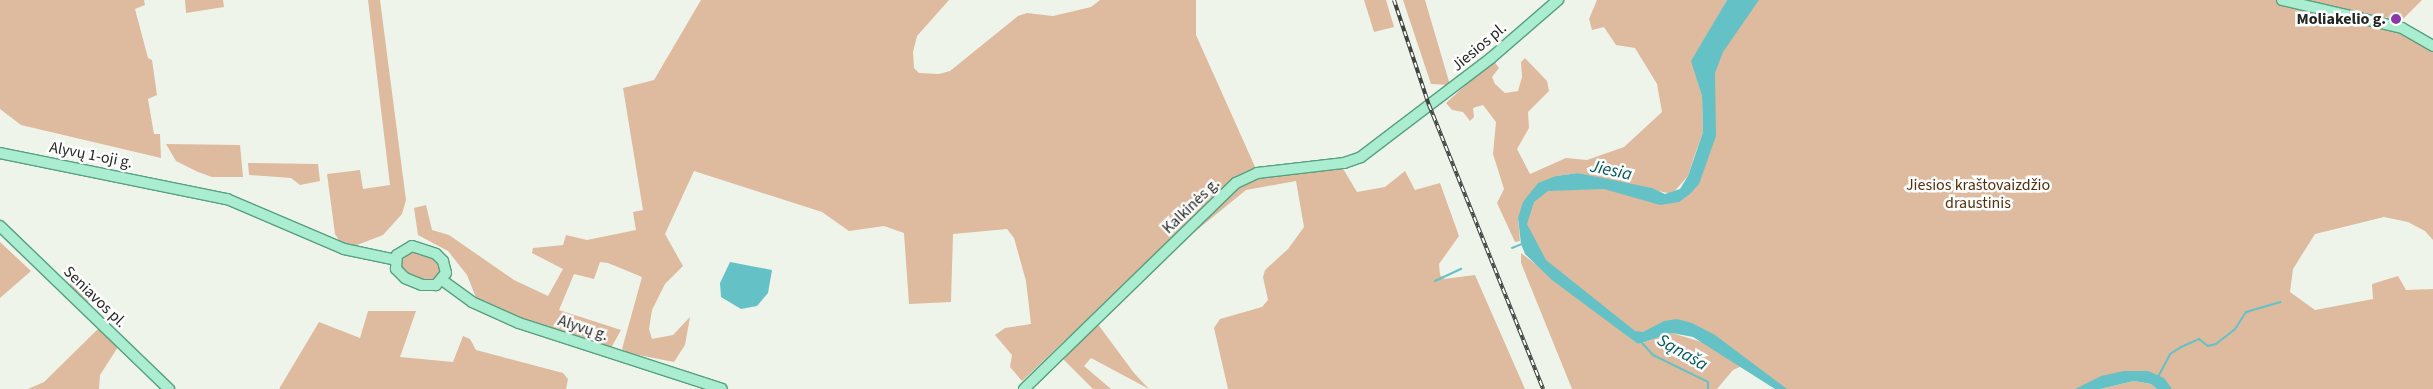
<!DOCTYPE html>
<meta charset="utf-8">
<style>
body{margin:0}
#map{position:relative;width:2433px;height:389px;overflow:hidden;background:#eff4eb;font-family:"Source Sans 3",sans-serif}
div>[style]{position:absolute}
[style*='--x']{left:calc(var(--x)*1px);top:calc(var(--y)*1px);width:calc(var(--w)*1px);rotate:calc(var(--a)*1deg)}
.green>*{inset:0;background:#deba9e;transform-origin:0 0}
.water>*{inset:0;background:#64c2c7}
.stream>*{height:2px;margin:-1px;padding:0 1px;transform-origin:1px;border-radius:1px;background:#64c2c7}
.roads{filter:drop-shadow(1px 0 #56a080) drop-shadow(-1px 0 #56a080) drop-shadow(0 1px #56a080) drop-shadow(0 -1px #56a080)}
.major>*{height:10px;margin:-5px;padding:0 5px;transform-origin:5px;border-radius:5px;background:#aaedd1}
.rail>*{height:4px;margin-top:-2px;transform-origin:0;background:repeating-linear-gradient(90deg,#fff 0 5.5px,#41443f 0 11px);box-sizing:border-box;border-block:1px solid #41443f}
.dots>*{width:14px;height:14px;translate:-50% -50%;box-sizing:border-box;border:2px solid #fff;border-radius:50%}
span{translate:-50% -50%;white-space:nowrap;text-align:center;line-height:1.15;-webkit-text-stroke:5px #fff;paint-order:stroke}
.poi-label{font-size:16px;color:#242622;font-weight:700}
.right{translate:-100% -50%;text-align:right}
.street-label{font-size:16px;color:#242622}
.park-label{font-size:16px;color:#542f0b}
.water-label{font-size:18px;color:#00595c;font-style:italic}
</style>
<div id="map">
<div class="green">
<div style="clip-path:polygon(0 0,144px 0,145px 5px,135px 9px,148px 58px,152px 60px,157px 95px,148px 99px,154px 134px,160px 134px,161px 158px,21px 125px,0 109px)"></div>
<div style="clip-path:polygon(185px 0,223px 0,224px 7px,186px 13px)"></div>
<div style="clip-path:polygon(368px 0,380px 0,406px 200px,402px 214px,383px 235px,352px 247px,340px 242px,335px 234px,327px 174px,360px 170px,363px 189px,390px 185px)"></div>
<div style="clip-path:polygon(701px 0,949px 0,917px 36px,913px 52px,914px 68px,919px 73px,939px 74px,950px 71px,1018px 16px,1027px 13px,1053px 16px,1091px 7px,1100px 0,1196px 0,1196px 35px,1256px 169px,1206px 207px,1022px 381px,1010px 367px,1012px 355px,995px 335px,1005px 328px,1031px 324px,1026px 281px,1014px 238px,1007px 229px,953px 234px,951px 302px,909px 304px,904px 233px,884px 226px,849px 231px,822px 212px,694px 171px,665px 234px,683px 266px,665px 284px,652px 310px,649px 329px,652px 339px,673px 335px,690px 317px,685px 345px,674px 362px,628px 353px,622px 349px,642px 277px,608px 263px,600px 262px,594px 279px,574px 274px,559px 310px,621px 330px,611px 348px,520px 318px,477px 300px,467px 275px,448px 251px,418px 235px,414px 208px,426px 205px,432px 230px,449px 235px,514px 280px,548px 296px,563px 269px,532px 253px,533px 248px,563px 245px,566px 235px,587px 240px,636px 230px,633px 212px,643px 210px,623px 88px,654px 80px)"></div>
<div style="clip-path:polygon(1364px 0,1386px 0,1394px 27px,1374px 32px)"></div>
<div style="clip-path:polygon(1403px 0,1425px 0,1450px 85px,1431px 84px)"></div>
<div style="clip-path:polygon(1597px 0,1727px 0,1692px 61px,1702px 96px,1703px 132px,1694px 157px,1688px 176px,1672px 194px,1578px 173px,1556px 176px,1518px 218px,1520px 241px,1515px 242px,1497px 203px,1504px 189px,1493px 154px,1496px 122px,1483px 105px,1473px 108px,1474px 117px,1470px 121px,1463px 112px,1452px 110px,1446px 103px,1493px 60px,1499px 68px,1492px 77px,1495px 84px,1505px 93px,1518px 91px,1522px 77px,1521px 62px,1525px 58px,1547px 81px,1549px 91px,1528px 112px,1529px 128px,1517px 149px,1530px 174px,1566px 158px,1587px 160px,1624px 147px,1662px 112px,1657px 84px,1635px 48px,1616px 45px,1604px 27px,1592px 30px,1589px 19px)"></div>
<div style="clip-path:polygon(1739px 0,2422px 0,2402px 20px,2356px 12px,2403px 32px,2433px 52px,2433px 240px,2425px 231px,2408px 222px,2384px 217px,2315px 234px,2293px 269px,2290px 292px,2315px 310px,2373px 299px,2372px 284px,2398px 276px,2406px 290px,2433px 289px,2433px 389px,2165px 389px,2133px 377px,2091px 389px,1779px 389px,1697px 333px,1676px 329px,1639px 340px,1578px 296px,1526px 242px,1528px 203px,1538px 190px,1574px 180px,1660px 201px,1681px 195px,1704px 156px,1707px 80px)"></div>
<div style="clip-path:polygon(166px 144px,240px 145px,243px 177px,212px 177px,198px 172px,176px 161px)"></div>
<div style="clip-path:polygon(248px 163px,318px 164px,320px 181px,300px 185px,291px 178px,249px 175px)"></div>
<div style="clip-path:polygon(1342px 167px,1357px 192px,1385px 187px,1405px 171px,1415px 190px,1440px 183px,1459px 236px,1439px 264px,1440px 275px,1444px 279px,1475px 275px,1525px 389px,1228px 389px,1214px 328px,1220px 319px,1262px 307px,1268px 300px,1263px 277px,1265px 270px,1288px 249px,1304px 227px,1296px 181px,1246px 190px,1187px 238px,1188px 233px,1245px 182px,1255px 176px)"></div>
<div style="clip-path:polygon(0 242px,31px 271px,0 298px)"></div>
<div style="clip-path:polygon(412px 250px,439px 262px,442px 270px,438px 279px,427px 282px,407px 274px,400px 267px,401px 256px)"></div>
<div style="clip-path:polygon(1521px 253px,1638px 344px,1672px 333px,1708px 344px,1742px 366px,1733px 370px,1717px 389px,1572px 389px,1521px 263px)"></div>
<div style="left:76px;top:277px;width:26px;height:11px;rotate:43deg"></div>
<div style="clip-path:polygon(368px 311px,416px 311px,400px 357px,453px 362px,463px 336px,470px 339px,476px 350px,563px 373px,568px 379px,566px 389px,279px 389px,319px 322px,360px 338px)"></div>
<div style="clip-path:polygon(1097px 323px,1134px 373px,1149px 389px,1091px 358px,1084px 366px,1111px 389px,1093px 389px,1063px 359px)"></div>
<div style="clip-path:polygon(98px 329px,118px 347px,100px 375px,99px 389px,28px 389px,44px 382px)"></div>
<div style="clip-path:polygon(2134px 381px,2151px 384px,2157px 389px,2100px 389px)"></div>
</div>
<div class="water">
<div style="clip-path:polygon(1727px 0,1759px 0,1723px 52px,1715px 73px,1716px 136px,1699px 184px,1690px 194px,1679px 202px,1660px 205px,1604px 189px,1548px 191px,1534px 202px,1527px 224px,1546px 260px,1635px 331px,1643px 332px,1664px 321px,1677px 319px,1692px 323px,1715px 335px,1787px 389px,1775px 389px,1693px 337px,1672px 333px,1638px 344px,1552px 280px,1525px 254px,1521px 244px,1518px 218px,1523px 202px,1538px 183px,1556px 176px,1578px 173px,1652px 188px,1665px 194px,1680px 189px,1688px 176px,1703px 132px,1702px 96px,1691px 61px)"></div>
<div style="clip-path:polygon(730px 262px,772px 270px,768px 293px,757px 306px,741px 309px,721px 297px,720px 283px)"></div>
<div style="clip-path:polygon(2124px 371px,2148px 371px,2164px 378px,2172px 389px,2157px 389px,2151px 384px,2134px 381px,2100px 389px,2075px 389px,2101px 376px)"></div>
</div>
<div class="stream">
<div style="--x:1512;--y:248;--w:11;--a:-22"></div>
<div style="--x:1435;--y:281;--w:29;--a:-25"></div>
<div style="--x:1642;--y:343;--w:16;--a:47"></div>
<div style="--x:1653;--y:355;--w:61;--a:26.1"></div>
<div style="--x:1708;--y:382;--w:7;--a:90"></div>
<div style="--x:2158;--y:377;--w:26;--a:-62"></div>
<div style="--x:2170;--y:354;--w:13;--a:-32"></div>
<div style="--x:2181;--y:347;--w:20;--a:-24"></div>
<div style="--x:2199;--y:339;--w:11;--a:38"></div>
<div style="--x:2208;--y:346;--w:8;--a:-14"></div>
<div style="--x:2216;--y:344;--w:24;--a:-38"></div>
<div style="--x:2235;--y:329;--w:20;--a:-57"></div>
<div style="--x:2246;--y:312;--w:36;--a:-16"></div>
</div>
<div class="roads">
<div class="major">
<div style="--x:2282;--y:0;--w:123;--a:13.1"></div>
<div style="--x:2402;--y:28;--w:36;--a:30"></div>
<div style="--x:0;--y:153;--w:232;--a:11.5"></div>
<div style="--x:227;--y:199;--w:127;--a:23.1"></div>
<div style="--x:344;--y:249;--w:53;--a:11.9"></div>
<div style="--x:0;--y:226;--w:235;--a:44"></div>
<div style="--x:412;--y:246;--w:25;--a:18"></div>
<div style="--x:436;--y:254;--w:10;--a:45"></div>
<div style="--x:443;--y:261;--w:12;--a:76"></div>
<div style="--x:446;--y:273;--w:16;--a:130"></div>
<div style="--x:436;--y:285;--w:14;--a:180"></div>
<div style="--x:422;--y:285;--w:18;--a:-158"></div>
<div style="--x:405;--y:278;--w:13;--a:-135"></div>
<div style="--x:396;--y:269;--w:14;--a:-86"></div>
<div style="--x:397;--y:255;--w:17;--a:-31"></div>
<div style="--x:442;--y:280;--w:37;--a:36"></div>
<div style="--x:472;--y:302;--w:51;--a:24.1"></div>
<div style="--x:519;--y:323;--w:213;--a:18"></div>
<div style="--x:1024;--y:389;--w:296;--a:-44.2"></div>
<div style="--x:1236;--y:183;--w:23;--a:-25"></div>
<div style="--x:1257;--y:173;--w:88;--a:-6.6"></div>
<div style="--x:1344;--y:163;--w:18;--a:-19"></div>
<div style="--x:1361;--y:157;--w:163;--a:-37.3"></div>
<div style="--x:1491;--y:58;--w:89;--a:-40.9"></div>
</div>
</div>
<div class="rail">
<div style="--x:1394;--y:0;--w:111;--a:71.6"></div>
<div style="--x:1429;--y:105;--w:306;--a:68.1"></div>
</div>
<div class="dots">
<div style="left:2396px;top:19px;background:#8b39a8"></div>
</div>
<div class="poi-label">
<span class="right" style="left:2386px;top:19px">Moliakelio g.</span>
</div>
<div class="street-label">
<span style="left:1479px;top:47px;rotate:-40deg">Jiesios pl.</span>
<span style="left:91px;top:155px;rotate:11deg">Alyvų 1-oji g.</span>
<span style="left:1191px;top:206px;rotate:-44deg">Kalkinės g.</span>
<span style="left:95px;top:297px;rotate:44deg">Seniavos pl.</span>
<span style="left:583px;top:328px;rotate:18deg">Alyvų g.</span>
</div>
<div class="park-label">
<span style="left:1978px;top:194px">Jiesios kraštovaizdžio<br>draustinis</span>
</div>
<div class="water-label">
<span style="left:1611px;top:171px;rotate:12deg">Jiesia</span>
<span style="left:1682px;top:353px;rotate:30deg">Sąnaša</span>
</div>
</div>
